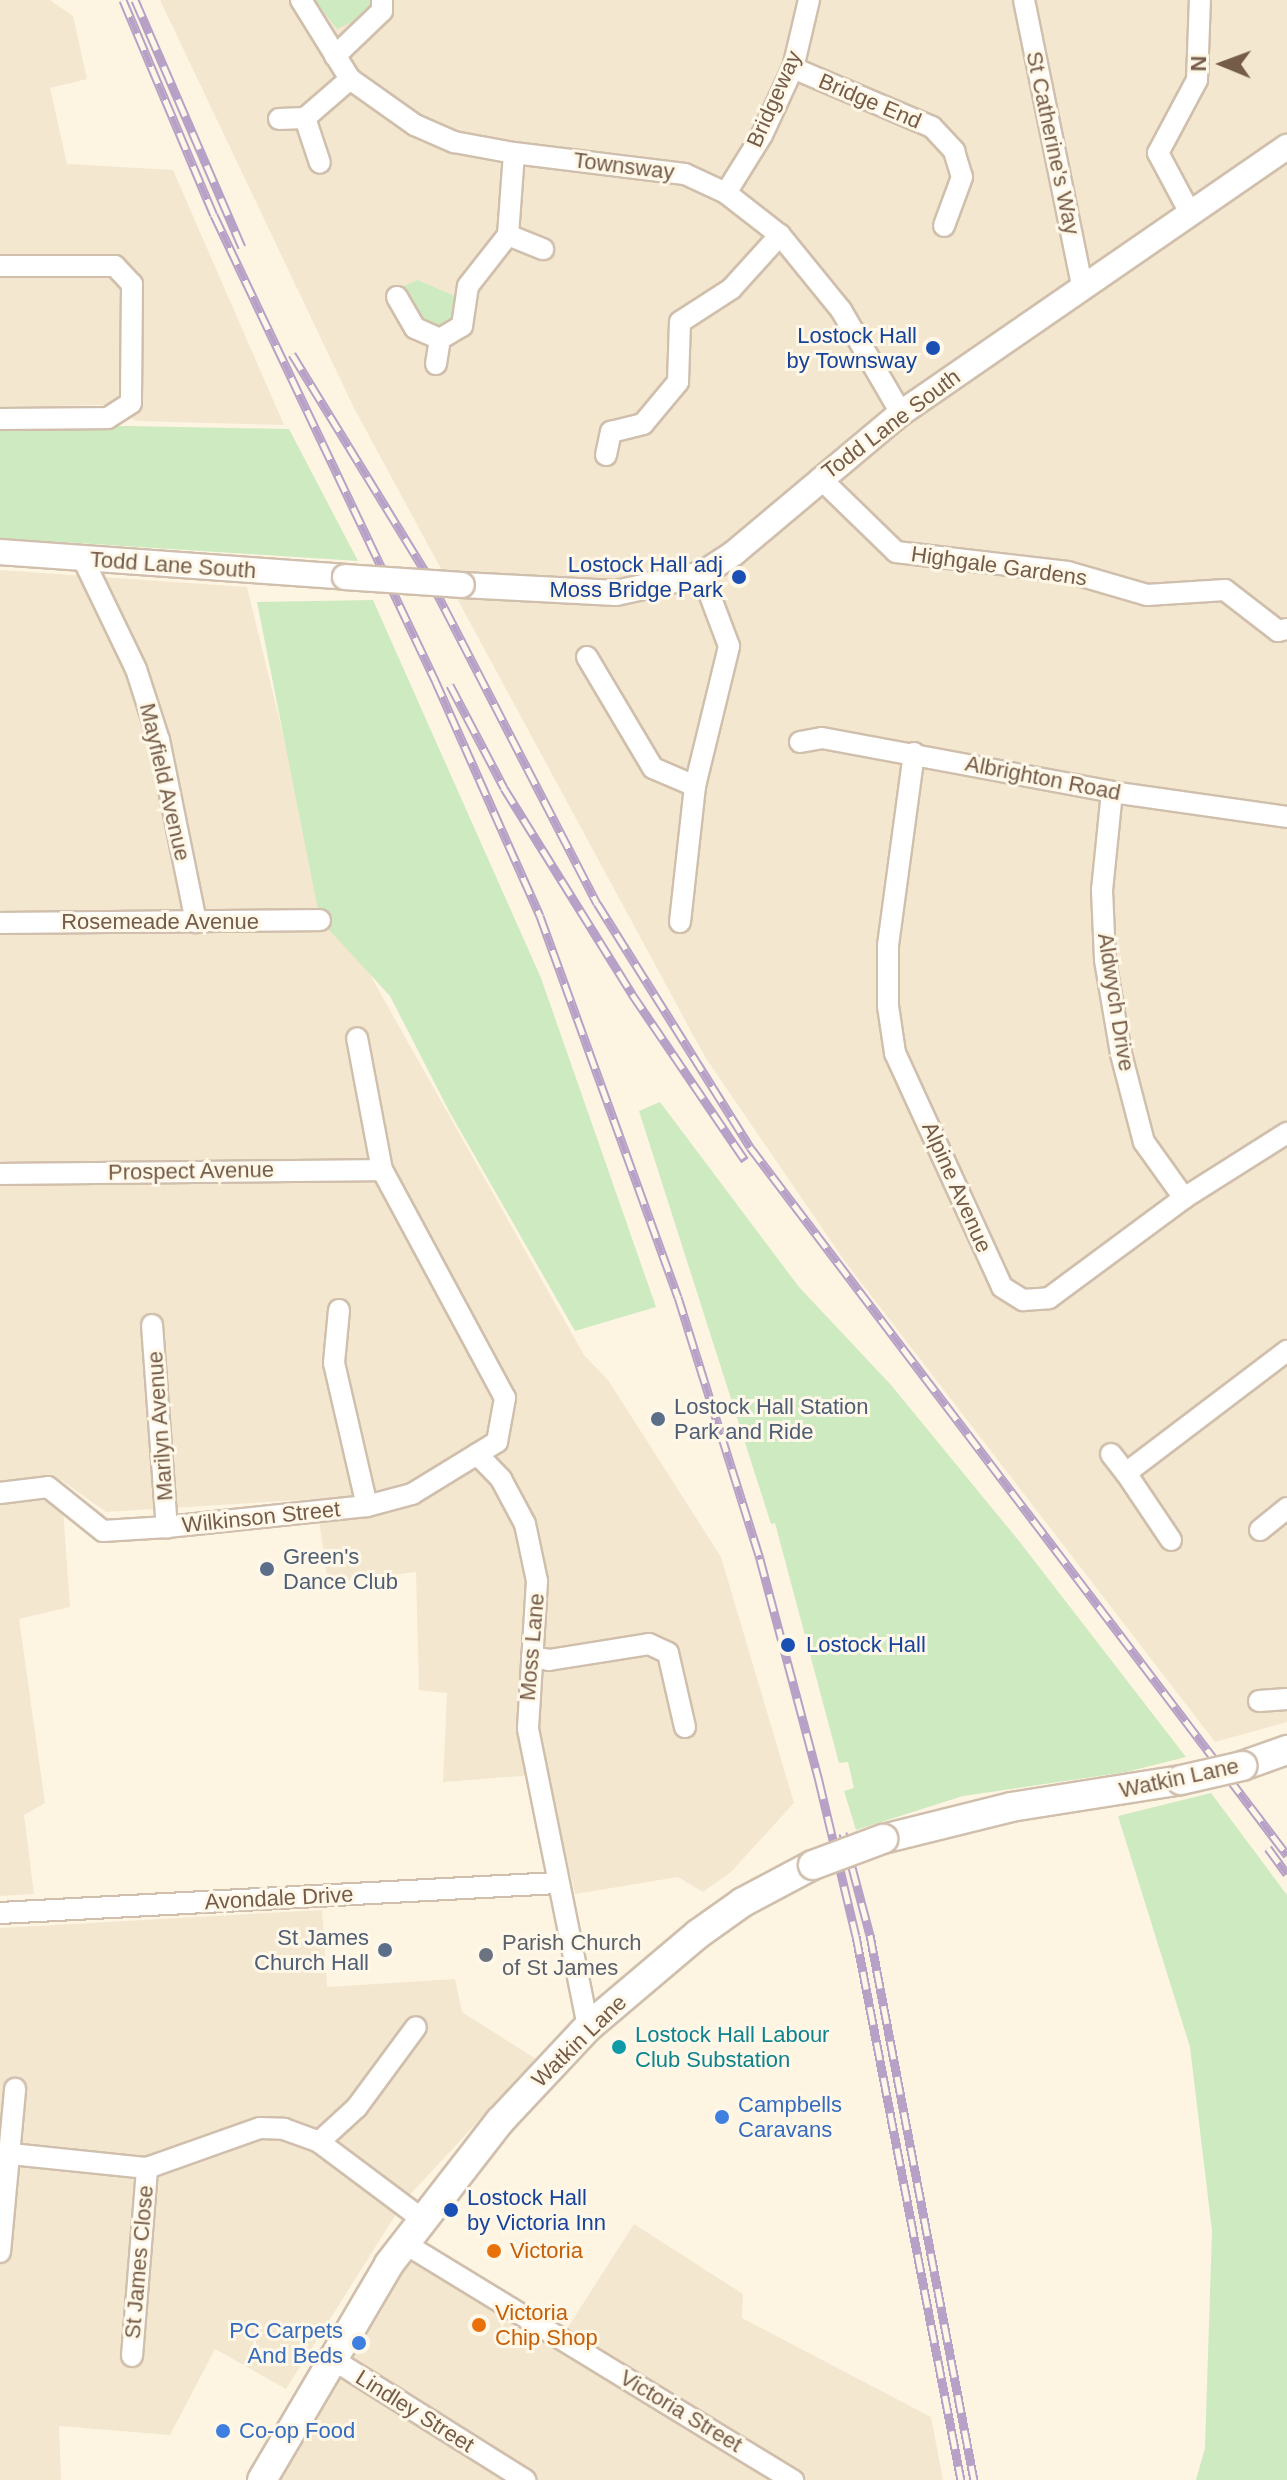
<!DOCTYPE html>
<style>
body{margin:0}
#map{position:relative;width:1287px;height:2480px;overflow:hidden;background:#fdf5e2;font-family:Helvetica,sans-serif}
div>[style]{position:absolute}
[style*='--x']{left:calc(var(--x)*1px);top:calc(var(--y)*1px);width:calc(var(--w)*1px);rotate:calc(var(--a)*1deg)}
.residential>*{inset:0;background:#f4e7d0}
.green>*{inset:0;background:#ceeac0}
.roads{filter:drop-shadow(2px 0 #d0bfac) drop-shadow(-2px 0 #d0bfac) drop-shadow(0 2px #d0bfac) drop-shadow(0 -2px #d0bfac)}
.minor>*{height:20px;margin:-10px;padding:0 10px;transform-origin:10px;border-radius:10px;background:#fff}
.tertiary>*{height:24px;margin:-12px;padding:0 12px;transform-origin:12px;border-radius:12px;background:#fff}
.secondary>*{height:28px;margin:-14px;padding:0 14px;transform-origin:14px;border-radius:14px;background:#fff}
.rail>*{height:9px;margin-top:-4.5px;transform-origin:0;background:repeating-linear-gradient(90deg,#fff8e9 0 18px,#b8a1c6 0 36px);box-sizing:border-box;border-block:2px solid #b8a1c6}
.bridges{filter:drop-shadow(2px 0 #d0bfac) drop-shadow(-2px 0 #d0bfac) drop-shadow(0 2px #d0bfac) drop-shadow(0 -2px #d0bfac)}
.tertiary-bridge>*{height:24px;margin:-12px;padding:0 12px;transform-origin:12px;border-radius:12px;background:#fff}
.secondary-bridge>*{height:28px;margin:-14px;padding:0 14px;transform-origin:14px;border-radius:14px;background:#fff}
.dots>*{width:22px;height:22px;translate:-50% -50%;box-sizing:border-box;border:4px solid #fff8e9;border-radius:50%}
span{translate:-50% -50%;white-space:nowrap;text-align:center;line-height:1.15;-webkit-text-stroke:6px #fff8e9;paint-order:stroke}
.street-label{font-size:22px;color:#755c48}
.transit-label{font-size:22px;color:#164399}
.right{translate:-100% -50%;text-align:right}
.left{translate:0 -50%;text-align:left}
.service-label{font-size:22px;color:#4e5e75}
.worship-label{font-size:22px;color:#5b616d}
.culture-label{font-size:22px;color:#0d838f}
.shop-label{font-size:22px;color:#366cbe}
.food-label{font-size:22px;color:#c56008}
.north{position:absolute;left:1183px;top:24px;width:80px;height:80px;-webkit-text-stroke:6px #fff8e9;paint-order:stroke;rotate:271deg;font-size:22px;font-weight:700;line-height:32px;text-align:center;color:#755c48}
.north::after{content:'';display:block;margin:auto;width:28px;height:36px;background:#755c48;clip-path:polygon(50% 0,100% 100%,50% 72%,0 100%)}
</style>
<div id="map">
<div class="residential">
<div style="clip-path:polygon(0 0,50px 0,73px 16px,87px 79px,50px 88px,67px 164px,173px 170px,284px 425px,137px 421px,106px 405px,0 407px)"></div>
<div style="clip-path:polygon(160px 0,1287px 0,1287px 1722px,1215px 1742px,846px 1263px,705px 1057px,354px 408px)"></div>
<div style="clip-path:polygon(0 570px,247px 587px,320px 886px,584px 1355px,608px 1380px,721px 1557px,794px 1803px,731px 1872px,703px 1892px,678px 1877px,575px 1894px,547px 1774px,443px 1782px,447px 1693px,419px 1690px,416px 1572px,328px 1583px,316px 1499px,106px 1512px,61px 1480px,70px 1607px,19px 1619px,45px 1803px,24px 1815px,34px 1894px,0 1896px)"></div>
<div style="clip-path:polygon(322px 1910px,327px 1987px,455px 1979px,462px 2012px,536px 2059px,405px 2200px,286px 2389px,215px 2349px,170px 2435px,59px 2426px,61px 2480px,0 2480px,0 1928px)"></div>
<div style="clip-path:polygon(634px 2224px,743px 2294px,742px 2318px,931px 2417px,943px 2480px,269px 2480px,402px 2256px,554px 2349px)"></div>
</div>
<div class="green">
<div style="clip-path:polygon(314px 0,372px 0,373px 3px,359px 19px,337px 29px)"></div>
<div style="clip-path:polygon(418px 280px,461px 299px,451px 325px,424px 327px,401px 287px)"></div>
<div style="clip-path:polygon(128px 426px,289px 429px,358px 561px,0 538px,0 428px)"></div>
<div style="clip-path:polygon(373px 600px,541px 978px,656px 1307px,575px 1331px,449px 1111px,390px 996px,320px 920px,257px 602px)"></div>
<div style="clip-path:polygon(660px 1102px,799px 1287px,891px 1385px,1019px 1541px,1186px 1757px,1126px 1772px,963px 1796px,856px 1830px,844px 1791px,854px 1788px,848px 1762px,839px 1763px,775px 1523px,771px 1524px,639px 1111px)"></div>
<div style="clip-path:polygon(1211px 1793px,1287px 1895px,1287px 2480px,1196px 2480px,1205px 2448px,1212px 2231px,1190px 2047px,1118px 1816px)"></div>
</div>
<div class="roads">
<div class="minor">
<div style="--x:301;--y:0;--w:93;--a:58.2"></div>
<div style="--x:350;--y:79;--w:80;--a:35.3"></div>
<div style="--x:415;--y:125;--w:43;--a:23.6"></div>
<div style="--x:454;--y:142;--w:61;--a:10.4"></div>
<div style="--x:514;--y:153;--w:172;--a:7"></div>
<div style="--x:685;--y:174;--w:45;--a:24.9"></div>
<div style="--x:726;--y:193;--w:68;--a:37.9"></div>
<div style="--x:780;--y:235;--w:97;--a:50.9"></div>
<div style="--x:841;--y:310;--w:119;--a:59.8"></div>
<div style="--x:1024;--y:0;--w:292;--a:78.5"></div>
<div style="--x:335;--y:56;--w:65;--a:-43.8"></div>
<div style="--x:382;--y:11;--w:11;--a:-90"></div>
<div style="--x:793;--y:68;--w:151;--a:23"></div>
<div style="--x:932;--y:127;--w:33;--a:47"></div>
<div style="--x:954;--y:151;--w:27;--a:73"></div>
<div style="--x:962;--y:177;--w:52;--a:110.2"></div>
<div style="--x:305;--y:118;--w:60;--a:-40.9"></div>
<div style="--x:279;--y:119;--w:26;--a:-2"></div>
<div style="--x:305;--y:118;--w:47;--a:71.6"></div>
<div style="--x:726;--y:193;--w:68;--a:-58.2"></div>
<div style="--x:762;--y:135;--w:74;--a:-65.2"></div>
<div style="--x:793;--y:68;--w:70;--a:-76.8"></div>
<div style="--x:1189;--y:211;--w:66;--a:-118.1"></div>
<div style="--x:1158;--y:153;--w:83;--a:-61.9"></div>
<div style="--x:1197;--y:80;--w:80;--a:-87.9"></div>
<div style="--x:508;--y:235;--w:38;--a:22"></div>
<div style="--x:0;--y:266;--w:115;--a:0"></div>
<div style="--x:115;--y:266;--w:25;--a:47"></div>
<div style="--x:132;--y:284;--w:119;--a:90.5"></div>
<div style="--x:131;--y:403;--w:27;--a:147"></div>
<div style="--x:108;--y:418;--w:108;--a:179.5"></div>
<div style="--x:397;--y:297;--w:36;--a:60"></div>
<div style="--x:415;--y:328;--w:27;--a:24"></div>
<div style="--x:440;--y:339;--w:26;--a:-31"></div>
<div style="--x:462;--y:326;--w:40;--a:-81.5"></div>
<div style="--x:468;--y:286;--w:65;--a:-51.9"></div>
<div style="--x:508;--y:235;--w:82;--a:-85.8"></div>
<div style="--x:436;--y:364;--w:25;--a:-81"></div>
<div style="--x:606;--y:455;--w:24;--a:-78"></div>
<div style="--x:611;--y:432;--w:33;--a:-14"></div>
<div style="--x:643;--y:424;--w:55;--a:-50.2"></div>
<div style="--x:678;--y:382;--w:60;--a:-88.1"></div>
<div style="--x:680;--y:322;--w:61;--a:-32.9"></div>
<div style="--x:731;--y:289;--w:73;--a:-47.8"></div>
<div style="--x:820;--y:478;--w:106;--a:44.2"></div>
<div style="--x:896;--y:552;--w:173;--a:6.6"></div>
<div style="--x:1068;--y:572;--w:82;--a:16.2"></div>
<div style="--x:1147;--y:595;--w:78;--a:-3.7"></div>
<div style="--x:1225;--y:590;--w:67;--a:37.7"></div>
<div style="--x:1278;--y:631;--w:9;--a:-13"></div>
<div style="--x:83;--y:559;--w:122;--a:64.3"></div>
<div style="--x:136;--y:669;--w:75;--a:72.1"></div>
<div style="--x:159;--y:740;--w:186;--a:78.5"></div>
<div style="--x:587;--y:657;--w:129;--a:59.3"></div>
<div style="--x:653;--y:768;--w:46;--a:23.2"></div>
<div style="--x:800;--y:742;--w:22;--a:-10"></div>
<div style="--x:822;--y:738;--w:295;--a:10.5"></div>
<div style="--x:1112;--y:792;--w:177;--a:8.1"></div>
<div style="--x:914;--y:753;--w:194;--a:97.7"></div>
<div style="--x:888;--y:945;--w:61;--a:90"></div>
<div style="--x:888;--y:1006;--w:48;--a:81.5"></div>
<div style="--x:895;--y:1053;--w:257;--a:65.4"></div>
<div style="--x:1002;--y:1287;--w:25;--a:32"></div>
<div style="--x:1023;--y:1300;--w:26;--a:-4"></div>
<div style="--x:1049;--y:1298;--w:168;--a:-36.5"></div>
<div style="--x:1184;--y:1198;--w:122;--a:-32.3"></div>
<div style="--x:1112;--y:792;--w:99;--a:95.8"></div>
<div style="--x:1102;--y:890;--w:70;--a:87.5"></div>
<div style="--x:1105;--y:960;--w:95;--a:80.3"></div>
<div style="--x:1121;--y:1054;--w:91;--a:75.4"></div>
<div style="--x:1144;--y:1142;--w:69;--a:54.5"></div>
<div style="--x:680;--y:922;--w:137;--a:-83.7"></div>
<div style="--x:695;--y:786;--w:144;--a:-76.3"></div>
<div style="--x:729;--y:646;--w:77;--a:-110.6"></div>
<div style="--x:0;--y:923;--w:320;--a:-0.5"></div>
<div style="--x:0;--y:1174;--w:382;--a:-0.6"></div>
<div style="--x:339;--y:1310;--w:53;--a:95.4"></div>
<div style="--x:334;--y:1363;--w:147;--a:77"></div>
<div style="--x:152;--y:1325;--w:203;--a:85.8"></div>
<div style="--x:477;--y:1454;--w:35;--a:46"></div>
<div style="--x:501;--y:1479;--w:51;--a:61.9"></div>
<div style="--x:525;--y:1524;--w:58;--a:78.1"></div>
<div style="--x:537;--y:1581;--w:148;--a:93.5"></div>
<div style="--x:528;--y:1729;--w:304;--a:78.6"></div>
<div style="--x:1111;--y:1454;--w:24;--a:52"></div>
<div style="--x:0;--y:1493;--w:48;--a:-7.1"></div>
<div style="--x:48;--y:1487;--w:70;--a:38.7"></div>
<div style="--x:103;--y:1531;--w:64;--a:-3.6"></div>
<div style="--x:167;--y:1527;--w:201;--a:-6"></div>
<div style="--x:367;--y:1506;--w:47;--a:-14.9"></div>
<div style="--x:412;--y:1494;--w:100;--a:-31.5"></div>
<div style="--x:497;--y:1442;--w:45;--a:-79.7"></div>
<div style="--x:505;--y:1398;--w:259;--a:-118.3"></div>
<div style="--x:382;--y:1170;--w:134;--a:-100.7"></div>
<div style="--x:1260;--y:1530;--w:35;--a:-39"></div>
<div style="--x:1171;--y:1540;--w:81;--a:-123.9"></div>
<div style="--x:1126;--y:1473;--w:202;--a:-37.2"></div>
<div style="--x:532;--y:1657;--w:17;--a:10"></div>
<div style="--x:549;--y:1660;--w:101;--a:-9.1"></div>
<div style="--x:649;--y:1644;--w:21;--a:25"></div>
<div style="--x:668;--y:1653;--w:76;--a:77.1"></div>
<div style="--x:1259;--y:1701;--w:28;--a:-4"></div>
<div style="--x:0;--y:1913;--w:559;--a:-3.08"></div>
<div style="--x:319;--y:2142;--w:52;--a:-42.6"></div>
<div style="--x:357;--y:2107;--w:99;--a:-53.6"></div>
<div style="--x:11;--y:2154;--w:137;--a:5.9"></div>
<div style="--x:147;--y:2168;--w:120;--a:-19.5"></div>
<div style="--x:260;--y:2128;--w:24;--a:2"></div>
<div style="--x:284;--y:2129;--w:37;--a:20"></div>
<div style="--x:319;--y:2142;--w:129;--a:36.8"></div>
<div style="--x:404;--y:2243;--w:456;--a:31.4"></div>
<div style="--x:0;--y:2252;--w:164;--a:-84.7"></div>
<div style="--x:132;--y:2356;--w:189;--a:-85.4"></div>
<div style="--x:345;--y:2367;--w:213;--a:32.1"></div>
</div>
<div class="tertiary">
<div style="--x:0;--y:552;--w:346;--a:4.1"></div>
<div style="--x:462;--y:585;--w:154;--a:3"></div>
<div style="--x:616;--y:593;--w:88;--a:-12.5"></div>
<div style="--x:702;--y:574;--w:38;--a:-33"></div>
<div style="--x:734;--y:553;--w:218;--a:-40"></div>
<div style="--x:901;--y:413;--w:469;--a:-34.6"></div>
</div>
<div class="secondary">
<div style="--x:1242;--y:1766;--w:48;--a:-19.6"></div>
<div style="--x:883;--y:1839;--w:132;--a:-14"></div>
<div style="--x:1011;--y:1807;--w:172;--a:-9"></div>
<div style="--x:262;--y:2480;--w:251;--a:-59.5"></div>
<div style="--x:389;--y:2264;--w:181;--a:-52.2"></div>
<div style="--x:500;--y:2121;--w:129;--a:-46.9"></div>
<div style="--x:588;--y:2027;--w:144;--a:-40.2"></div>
<div style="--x:698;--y:1934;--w:55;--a:-35.4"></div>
<div style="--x:743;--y:1902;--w:79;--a:-27.9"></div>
</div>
</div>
<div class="rail">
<div style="--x:123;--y:0;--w:233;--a:67.1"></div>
<div style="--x:214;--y:215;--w:515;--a:64.58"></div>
<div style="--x:435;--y:680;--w:258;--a:66"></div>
<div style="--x:540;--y:916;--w:405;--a:70.1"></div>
<div style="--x:678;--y:1297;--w:275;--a:72.6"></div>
<div style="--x:760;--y:1559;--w:230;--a:75.1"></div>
<div style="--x:819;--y:1781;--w:159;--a:76.6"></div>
<div style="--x:856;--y:1936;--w:554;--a:79.08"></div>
<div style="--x:135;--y:0;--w:269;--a:66.6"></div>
<div style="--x:292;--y:354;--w:260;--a:58.5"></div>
<div style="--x:428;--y:576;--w:368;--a:62.7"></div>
<div style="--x:597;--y:903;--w:288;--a:57.9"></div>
<div style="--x:750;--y:1147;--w:889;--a:52.82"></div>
<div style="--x:450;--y:685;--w:116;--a:62.3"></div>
<div style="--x:504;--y:788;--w:243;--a:58.1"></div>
<div style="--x:632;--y:994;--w:201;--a:55.8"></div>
<div style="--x:843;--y:1833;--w:106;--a:75.2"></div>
<div style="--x:870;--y:1935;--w:555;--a:79.2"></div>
<div style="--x:1268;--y:1848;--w:32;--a:54"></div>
</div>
<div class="bridges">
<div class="tertiary-bridge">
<div style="--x:345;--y:577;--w:117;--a:3.9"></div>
</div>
<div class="secondary-bridge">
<div style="--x:1181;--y:1780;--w:63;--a:-12.9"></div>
<div style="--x:813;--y:1865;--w:75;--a:-20.4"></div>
</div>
</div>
<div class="dots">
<div style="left:933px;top:348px;background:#1a4fb4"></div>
<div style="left:739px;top:577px;background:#1a4fb4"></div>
<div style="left:658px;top:1419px;background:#5c6f8a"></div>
<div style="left:267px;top:1569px;background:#5c6f8a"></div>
<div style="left:788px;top:1645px;background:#1a4fb4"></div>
<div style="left:385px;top:1950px;background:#5c6f8a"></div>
<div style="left:486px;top:1955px;background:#6b7280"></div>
<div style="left:619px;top:2047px;background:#0f9aa8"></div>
<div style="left:722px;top:2117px;background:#3f7fe0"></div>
<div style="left:451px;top:2210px;background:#1a4fb4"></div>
<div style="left:494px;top:2251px;background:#e8710a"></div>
<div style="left:479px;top:2325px;background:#e8710a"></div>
<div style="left:359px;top:2343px;background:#3f7fe0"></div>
<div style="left:223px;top:2431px;background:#3f7fe0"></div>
</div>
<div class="street-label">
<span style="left:774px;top:99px;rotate:-66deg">Bridgeway</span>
<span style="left:870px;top:101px;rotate:23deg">Bridge End</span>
<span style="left:1053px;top:143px;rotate:78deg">St Catherine's Way</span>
<span style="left:624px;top:166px;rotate:7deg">Townsway</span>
<span style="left:891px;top:424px;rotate:-37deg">Todd Lane South</span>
<span style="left:173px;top:565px;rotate:4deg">Todd Lane South</span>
<span style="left:999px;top:566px;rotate:8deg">Highgale Gardens</span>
<span style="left:1043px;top:778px;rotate:11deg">Albrighton Road</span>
<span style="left:165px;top:782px;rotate:77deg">Mayfield Avenue</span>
<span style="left:160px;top:922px">Rosemeade Avenue</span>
<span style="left:1116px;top:1002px;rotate:81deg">Aldwych Drive</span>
<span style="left:191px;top:1171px;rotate:-1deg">Prospect Avenue</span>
<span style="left:957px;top:1187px;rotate:66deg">Alpine Avenue</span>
<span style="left:160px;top:1426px;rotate:-94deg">Marilyn Avenue</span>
<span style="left:261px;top:1517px;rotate:-6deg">Wilkinson Street</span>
<span style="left:532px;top:1647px;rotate:-85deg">Moss Lane</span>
<span style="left:1179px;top:1778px;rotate:-12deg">Watkin Lane</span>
<span style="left:279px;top:1898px;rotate:-3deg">Avondale Drive</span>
<span style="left:579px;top:2041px;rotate:-44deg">Watkin Lane</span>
<span style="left:139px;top:2262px;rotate:-85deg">St James Close</span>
<span style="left:415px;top:2411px;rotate:32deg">Lindley Street</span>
<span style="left:681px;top:2411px;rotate:31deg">Victoria Street</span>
</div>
<div class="transit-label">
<span class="right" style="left:917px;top:348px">Lostock Hall<br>by Townsway</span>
<span class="right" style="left:723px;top:577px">Lostock Hall adj<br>Moss Bridge Park</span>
<span class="left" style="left:806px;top:1645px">Lostock Hall</span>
<span class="left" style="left:467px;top:2210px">Lostock Hall<br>by Victoria Inn</span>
</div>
<div class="service-label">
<span class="left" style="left:674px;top:1419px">Lostock Hall Station<br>Park and Ride</span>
<span class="left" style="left:283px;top:1569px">Green's<br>Dance Club</span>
<span class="right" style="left:369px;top:1950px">St James<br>Church Hall</span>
</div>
<div class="worship-label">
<span class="left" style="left:502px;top:1955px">Parish Church<br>of St James</span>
</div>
<div class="culture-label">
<span class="left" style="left:635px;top:2047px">Lostock Hall Labour<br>Club Substation</span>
</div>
<div class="shop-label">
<span class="left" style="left:738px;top:2117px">Campbells<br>Caravans</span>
<span class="right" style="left:343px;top:2343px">PC Carpets<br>And Beds</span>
<span class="left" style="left:239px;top:2431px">Co-op Food</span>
</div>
<div class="food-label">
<span class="left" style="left:510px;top:2251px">Victoria</span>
<span class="left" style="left:495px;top:2325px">Victoria<br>Chip Shop</span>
</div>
<div class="north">N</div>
</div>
